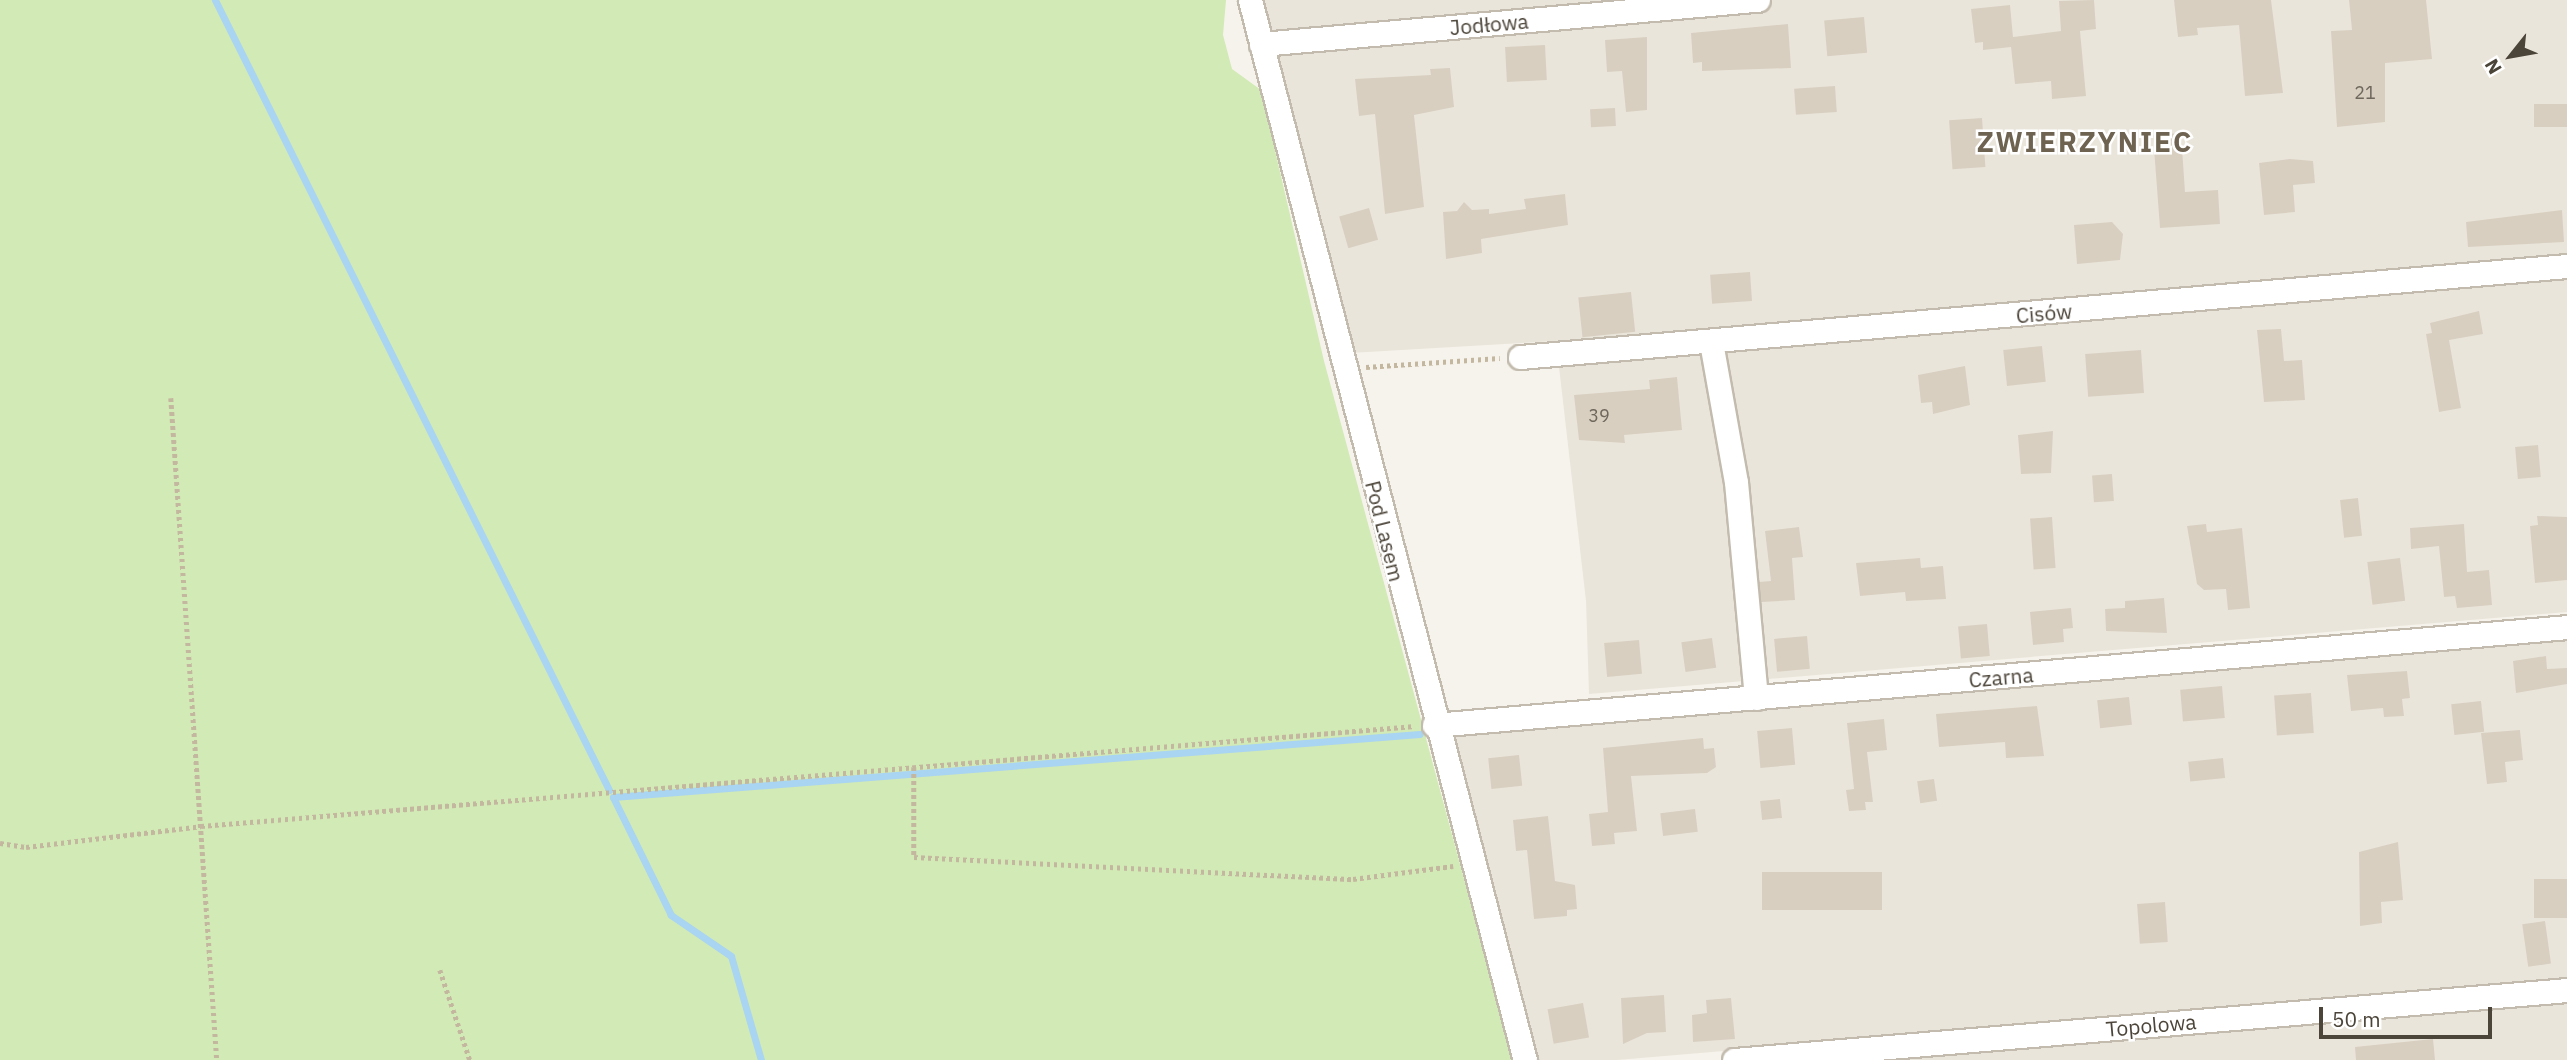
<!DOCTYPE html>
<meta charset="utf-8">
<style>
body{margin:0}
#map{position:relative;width:2567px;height:1060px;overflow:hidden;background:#f6f3ec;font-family:"IBM Plex Sans",sans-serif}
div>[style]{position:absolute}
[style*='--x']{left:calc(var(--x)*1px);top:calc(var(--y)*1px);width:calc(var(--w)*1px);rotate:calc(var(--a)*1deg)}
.residential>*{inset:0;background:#eae5da}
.green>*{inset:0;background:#d2eab5}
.stream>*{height:7px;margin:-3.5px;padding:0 3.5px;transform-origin:3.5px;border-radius:3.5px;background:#a9d4f2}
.building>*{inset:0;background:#d8cfc1;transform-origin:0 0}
.path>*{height:4.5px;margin-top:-2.25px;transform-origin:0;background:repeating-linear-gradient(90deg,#c4b79f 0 3.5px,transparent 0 7px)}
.roads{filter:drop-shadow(2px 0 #c2bbae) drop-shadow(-2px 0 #c2bbae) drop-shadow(0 2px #c2bbae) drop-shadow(0 -2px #c2bbae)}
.minor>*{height:23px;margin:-11.5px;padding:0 11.5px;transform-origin:11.5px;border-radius:11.5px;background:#fff}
span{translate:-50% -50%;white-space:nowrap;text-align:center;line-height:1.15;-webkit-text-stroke:5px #fff;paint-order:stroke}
.number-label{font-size:18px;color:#6e675b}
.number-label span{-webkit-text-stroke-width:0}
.street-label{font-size:21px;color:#4b4439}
.district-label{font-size:28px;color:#6e6250;font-weight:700;letter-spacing:2px}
.north{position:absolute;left:2476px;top:21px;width:70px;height:70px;-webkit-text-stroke:5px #fff;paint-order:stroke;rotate:239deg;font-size:19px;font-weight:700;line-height:28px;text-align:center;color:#4b4439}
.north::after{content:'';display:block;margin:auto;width:24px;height:32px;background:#4b4439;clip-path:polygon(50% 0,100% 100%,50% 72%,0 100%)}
.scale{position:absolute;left:2319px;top:1007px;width:173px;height:32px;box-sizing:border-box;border:4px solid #4b4439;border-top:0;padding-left:9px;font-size:21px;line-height:24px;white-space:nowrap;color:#4b4439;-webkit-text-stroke:5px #fff;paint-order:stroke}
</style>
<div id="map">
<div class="residential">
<div style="clip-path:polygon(1264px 0,2567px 0,2567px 612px,1589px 694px,1586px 601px,1556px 341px,1350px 353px)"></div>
<div style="clip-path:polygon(2567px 634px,2567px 980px,1617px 1060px,1536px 1060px,1449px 741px,1459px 732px)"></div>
<div style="clip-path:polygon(2567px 997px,2567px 1060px,1837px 1060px)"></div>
</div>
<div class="green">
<div style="clip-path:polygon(0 0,1226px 0,1223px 35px,1232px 69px,1261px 90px,1324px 361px,1513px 1060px,0 1060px)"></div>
</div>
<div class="stream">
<div style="--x:215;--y:0;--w:883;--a:63.49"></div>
<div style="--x:761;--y:1060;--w:108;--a:-106.1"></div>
<div style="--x:731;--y:956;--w:73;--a:-145.7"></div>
<div style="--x:671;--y:915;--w:131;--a:-116.2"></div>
<div style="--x:613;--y:797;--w:809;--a:-4.46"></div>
</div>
<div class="building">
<div style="clip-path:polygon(2094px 0,2096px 29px,2080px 31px,2086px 96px,2052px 99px,2051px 81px,2015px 84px,2011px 47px,1983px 50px,1983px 42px,1975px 43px,1971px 9px,2010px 5px,2013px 37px,2061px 31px,2059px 1px)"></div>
<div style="clip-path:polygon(2174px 0,2271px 0,2283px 93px,2245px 96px,2239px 25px,2197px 28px,2198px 35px,2178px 37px)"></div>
<div style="clip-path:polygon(2349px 0,2426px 0,2432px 59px,2385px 63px,2385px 122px,2337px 127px,2331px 31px,2352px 30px)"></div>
<div style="left:1864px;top:17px;width:36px;height:40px;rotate:85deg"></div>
<div style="clip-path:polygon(1788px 24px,1791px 68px,1702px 71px,1702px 62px,1693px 63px,1691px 33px)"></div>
<div style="clip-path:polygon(1647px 37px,1647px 110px,1626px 112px,1622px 71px,1607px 72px,1605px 40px)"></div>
<div style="left:1545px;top:45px;width:35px;height:40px;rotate:87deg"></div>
<div style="clip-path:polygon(1450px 68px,1454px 107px,1414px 115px,1424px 207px,1385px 214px,1375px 114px,1359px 116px,1355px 79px,1431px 75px,1430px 69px)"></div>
<div style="left:1835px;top:86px;width:26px;height:41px;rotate:86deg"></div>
<div style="left:2567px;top:104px;width:23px;height:33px;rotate:90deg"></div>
<div style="left:1615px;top:108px;width:18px;height:25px;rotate:87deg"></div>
<div style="left:1982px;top:118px;width:49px;height:33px;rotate:86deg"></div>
<div style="clip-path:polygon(2181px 133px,2185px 192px,2218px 190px,2220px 224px,2160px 228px,2153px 135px)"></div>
<div style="clip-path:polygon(2290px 159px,2313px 161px,2315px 183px,2293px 185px,2295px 212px,2264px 215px,2259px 163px)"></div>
<div style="clip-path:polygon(1565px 194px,1568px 225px,1481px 239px,1482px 253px,1446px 259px,1443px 212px,1457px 211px,1464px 202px,1472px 210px,1489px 209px,1489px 214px,1526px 209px,1524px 199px)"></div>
<div style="left:1369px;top:208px;width:33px;height:31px;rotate:74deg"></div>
<div style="clip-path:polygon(2562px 210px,2564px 242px,2468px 247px,2466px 222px)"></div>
<div style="clip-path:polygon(2112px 222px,2123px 234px,2120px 260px,2077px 264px,2074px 225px)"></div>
<div style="left:1750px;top:272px;width:29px;height:40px;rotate:86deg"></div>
<div style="left:1631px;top:292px;width:40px;height:53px;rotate:84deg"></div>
<div style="clip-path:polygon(2479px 311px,2483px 334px,2449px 340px,2461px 408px,2439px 412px,2426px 334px,2432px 333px,2430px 323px)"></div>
<div style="clip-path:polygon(2281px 329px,2284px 361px,2302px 360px,2305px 400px,2264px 402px,2257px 330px)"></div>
<div style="left:2042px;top:346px;width:36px;height:39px;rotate:84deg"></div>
<div style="left:2141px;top:350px;width:43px;height:56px;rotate:86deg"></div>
<div style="clip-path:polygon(1965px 366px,1970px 405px,1933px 414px,1932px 402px,1921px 403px,1918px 375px)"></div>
<div style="clip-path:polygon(1677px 377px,1682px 430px,1624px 435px,1625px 443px,1579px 440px,1574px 395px,1650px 389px,1649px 380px)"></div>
<div style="clip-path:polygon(2053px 431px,2051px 473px,2021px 474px,2018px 435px)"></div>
<div style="left:2538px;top:445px;width:32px;height:23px;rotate:85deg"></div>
<div style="left:2112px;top:474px;width:27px;height:20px;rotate:86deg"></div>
<div style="left:2358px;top:498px;width:38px;height:18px;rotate:84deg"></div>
<div style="clip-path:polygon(2537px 516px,2567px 517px,2567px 580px,2535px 583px,2530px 526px,2538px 525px)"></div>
<div style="left:2052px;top:517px;width:51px;height:22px;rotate:86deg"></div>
<div style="clip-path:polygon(2206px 524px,2207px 532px,2242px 528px,2250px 608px,2228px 610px,2226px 589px,2204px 590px,2197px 584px,2187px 526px)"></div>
<div style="clip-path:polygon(2464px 524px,2467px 572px,2489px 570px,2492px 605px,2457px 608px,2455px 596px,2444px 597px,2439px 546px,2411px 549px,2410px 528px)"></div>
<div style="clip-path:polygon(1799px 527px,1803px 557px,1792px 558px,1795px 600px,1761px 602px,1759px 582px,1771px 581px,1765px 531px)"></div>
<div style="clip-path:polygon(1920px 558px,1921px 568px,1943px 566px,1946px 599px,1906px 601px,1905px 592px,1860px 596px,1856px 563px)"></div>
<div style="left:2400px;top:558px;width:43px;height:33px;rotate:83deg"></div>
<div style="clip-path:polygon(2164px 598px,2167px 633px,2106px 631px,2105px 609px,2125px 608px,2125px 601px)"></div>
<div style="clip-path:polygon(2071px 608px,2073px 628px,2063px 629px,2064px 642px,2033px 645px,2030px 612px)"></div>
<div style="left:1987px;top:624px;width:32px;height:29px;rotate:85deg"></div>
<div style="left:1807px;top:636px;width:33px;height:33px;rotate:85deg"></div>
<div style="left:1712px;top:638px;width:30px;height:31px;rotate:82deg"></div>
<div style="left:1639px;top:640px;width:34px;height:35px;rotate:85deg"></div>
<div style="clip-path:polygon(2546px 656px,2547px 669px,2567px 668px,2567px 684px,2516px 693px,2513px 661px)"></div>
<div style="clip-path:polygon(2407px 671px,2410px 698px,2402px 699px,2404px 716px,2384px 717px,2383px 708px,2351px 711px,2347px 675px)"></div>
<div style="left:2222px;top:686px;width:32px;height:42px;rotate:85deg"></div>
<div style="left:2311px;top:693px;width:40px;height:37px;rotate:86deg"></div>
<div style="left:2129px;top:697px;width:28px;height:32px;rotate:84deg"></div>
<div style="left:2481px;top:701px;width:31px;height:30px;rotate:84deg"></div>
<div style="clip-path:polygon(2037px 706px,2044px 756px,2006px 758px,2005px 742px,1939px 747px,1936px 714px)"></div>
<div style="clip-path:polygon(1884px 719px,1887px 750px,1867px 752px,1873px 802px,1865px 802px,1866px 810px,1849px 811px,1846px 790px,1854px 789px,1847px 723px)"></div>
<div style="left:1792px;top:728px;width:37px;height:35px;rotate:85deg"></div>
<div style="clip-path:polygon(2520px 730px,2523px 760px,2505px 762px,2507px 782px,2487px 784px,2481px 733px)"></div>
<div style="clip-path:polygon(1703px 738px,1704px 749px,1714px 748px,1716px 767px,1707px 773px,1631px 776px,1637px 831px,1614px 833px,1615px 844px,1592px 846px,1589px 814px,1608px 812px,1603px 748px)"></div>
<div style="left:1519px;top:755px;width:31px;height:31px;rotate:84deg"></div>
<div style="left:2223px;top:758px;width:20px;height:35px;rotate:84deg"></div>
<div style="left:1934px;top:779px;width:22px;height:17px;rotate:82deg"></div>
<div style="left:1780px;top:799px;width:19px;height:20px;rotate:84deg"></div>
<div style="left:1695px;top:809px;width:23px;height:35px;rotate:83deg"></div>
<div style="clip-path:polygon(1548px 816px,1555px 881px,1575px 885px,1577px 909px,1567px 910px,1567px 916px,1534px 919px,1527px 850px,1516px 851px,1513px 820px)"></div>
<div style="clip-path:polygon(2398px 842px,2403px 900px,2381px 902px,2382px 923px,2360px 926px,2359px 852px)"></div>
<div style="left:1882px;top:872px;width:38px;height:120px;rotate:90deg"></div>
<div style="left:2567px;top:879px;width:39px;height:33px;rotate:90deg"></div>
<div style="left:2165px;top:902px;width:40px;height:28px;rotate:86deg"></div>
<div style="left:2545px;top:921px;width:43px;height:23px;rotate:82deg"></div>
<div style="clip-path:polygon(1664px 995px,1666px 1032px,1647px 1033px,1623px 1044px,1621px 998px)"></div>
<div style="clip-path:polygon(1731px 998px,1735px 1039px,1693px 1042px,1692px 1015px,1707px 1013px,1706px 1000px)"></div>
<div style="left:1583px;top:1003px;width:35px;height:36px;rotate:80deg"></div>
<div style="clip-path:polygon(2433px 1039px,2435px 1060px,2356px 1060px,2355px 1047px)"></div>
</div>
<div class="path">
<div style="--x:1366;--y:367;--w:134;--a:-3.8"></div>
<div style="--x:171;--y:398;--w:664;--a:86.03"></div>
<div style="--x:914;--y:767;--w:90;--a:90"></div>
<div style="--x:914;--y:857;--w:440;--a:2.9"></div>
<div style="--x:1353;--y:879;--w:101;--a:-7.4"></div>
<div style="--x:0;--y:843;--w:26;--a:9"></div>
<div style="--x:26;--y:847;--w:176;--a:-6.8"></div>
<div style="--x:201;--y:826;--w:1218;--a:-4.71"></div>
<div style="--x:440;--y:970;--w:95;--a:71.6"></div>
</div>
<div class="roads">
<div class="minor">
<div style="--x:1250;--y:0;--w:1095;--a:75.46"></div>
<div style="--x:1261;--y:44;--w:499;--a:-5.1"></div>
<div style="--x:1711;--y:342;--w:142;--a:79.9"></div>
<div style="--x:1736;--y:482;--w:217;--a:84.7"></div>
<div style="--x:1520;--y:357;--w:1051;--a:-4.97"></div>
<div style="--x:1434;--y:725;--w:1137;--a:-4.94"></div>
<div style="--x:1734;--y:1060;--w:836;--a:-4.8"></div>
</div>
</div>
<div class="number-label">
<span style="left:2365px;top:93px">21</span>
<span style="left:1599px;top:416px">39</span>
</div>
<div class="street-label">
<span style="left:1489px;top:24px;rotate:-5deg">Jodłowa</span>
<span style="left:2044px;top:313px;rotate:-5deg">Cisów</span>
<span style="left:1385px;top:531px;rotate:76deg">Pod Lasem</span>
<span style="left:2001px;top:677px;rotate:-5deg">Czarna</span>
<span style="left:2151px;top:1025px;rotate:-5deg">Topolowa</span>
</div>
<div class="district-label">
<span style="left:2085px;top:142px">ZWIERZYNIEC</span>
</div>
<div class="north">N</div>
<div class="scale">50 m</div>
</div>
